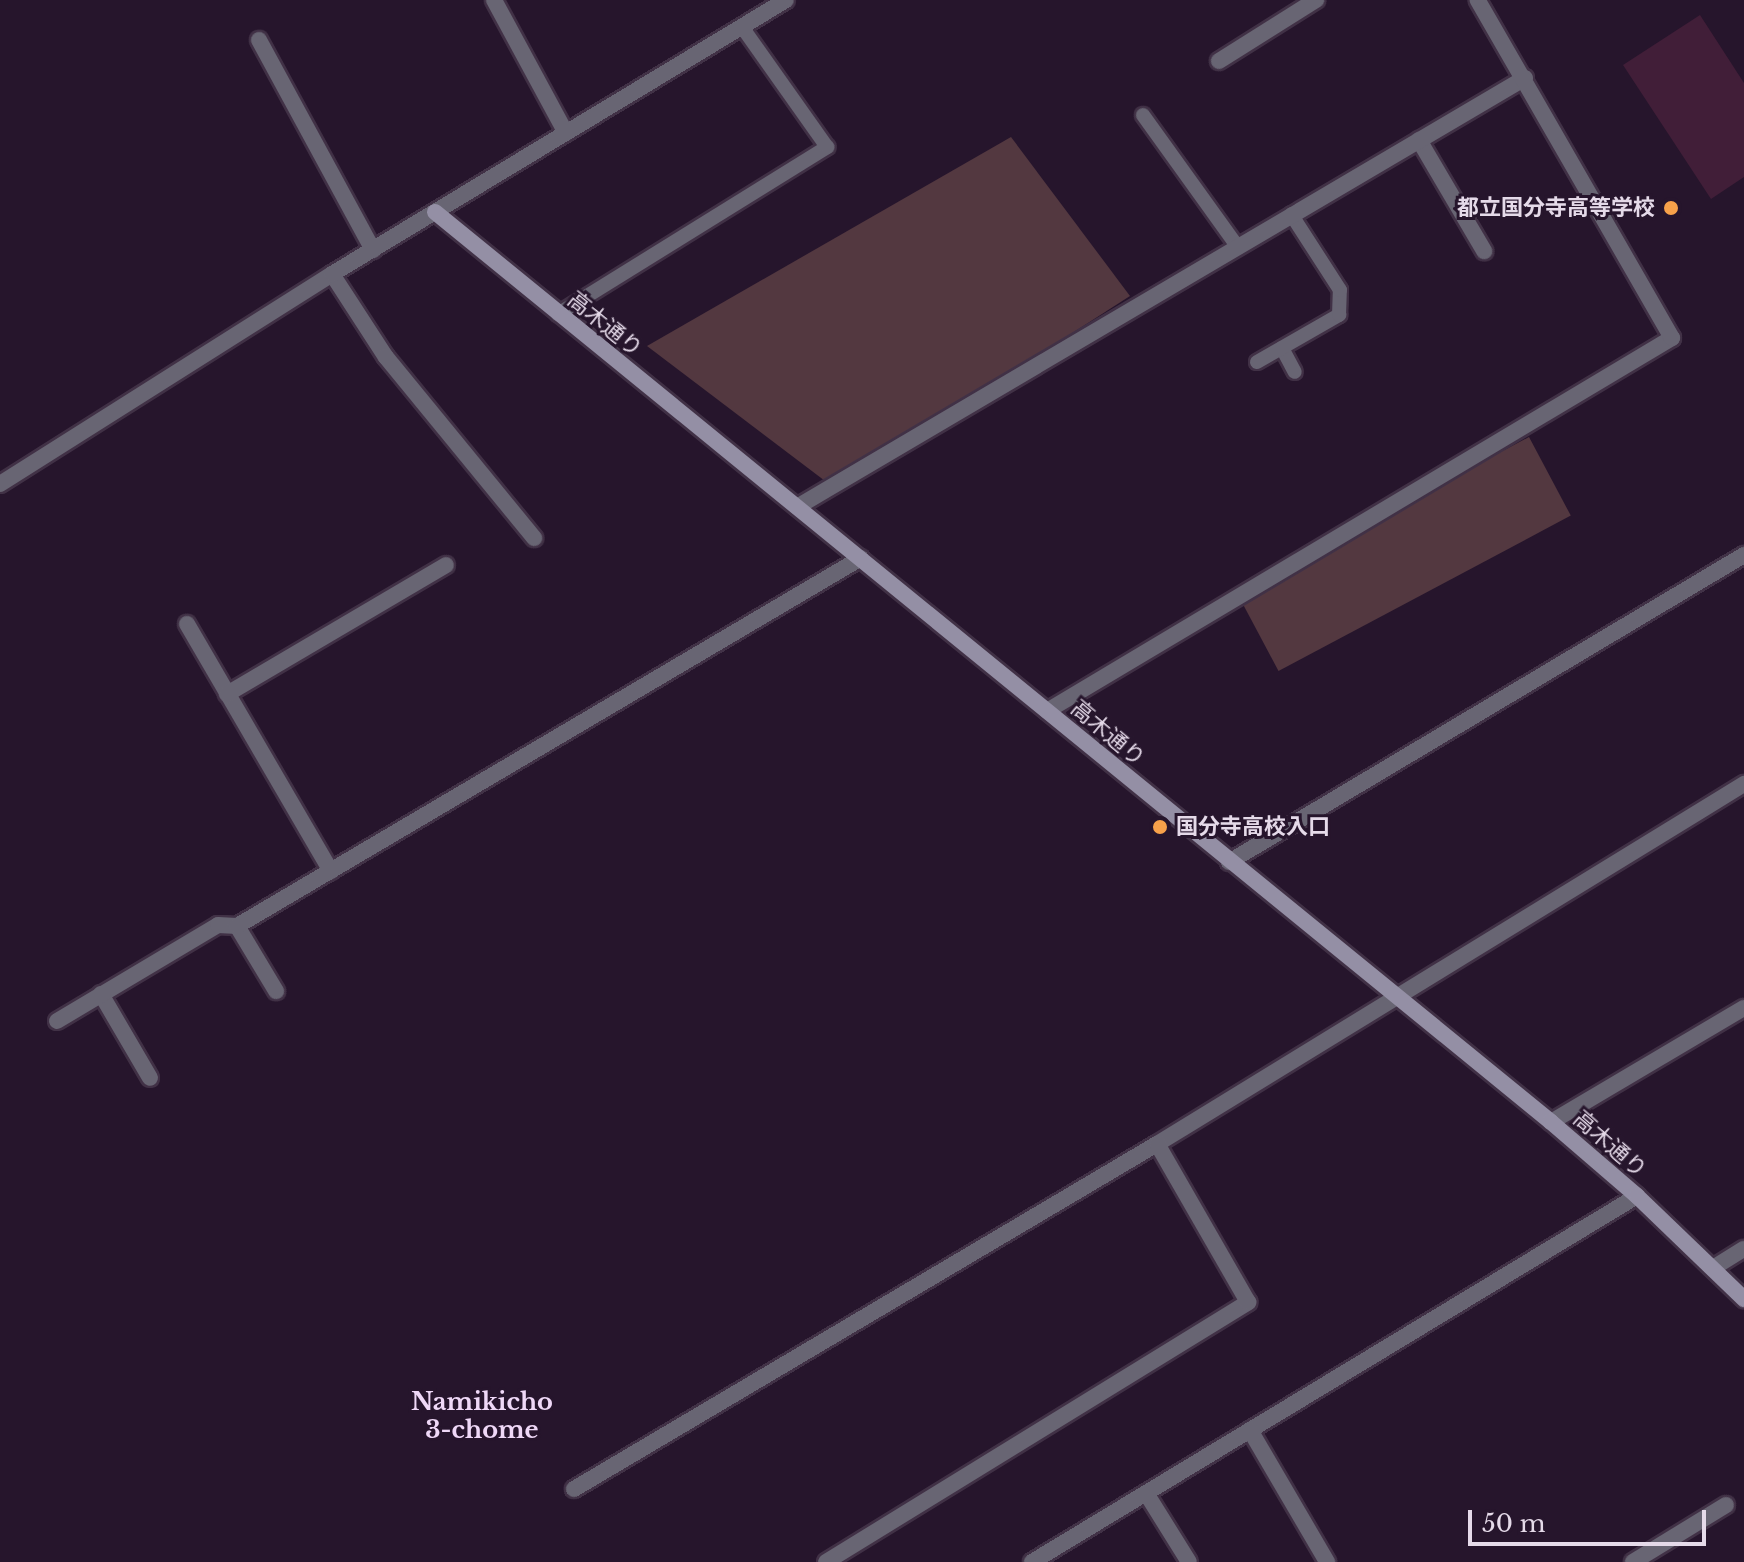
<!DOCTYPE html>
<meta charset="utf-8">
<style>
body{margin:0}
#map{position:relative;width:1744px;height:1562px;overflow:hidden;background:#26152c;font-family:"Libre Baskerville","Noto Sans JP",serif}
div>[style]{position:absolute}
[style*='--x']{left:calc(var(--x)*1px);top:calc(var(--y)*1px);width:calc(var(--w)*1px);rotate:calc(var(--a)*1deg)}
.green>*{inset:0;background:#533840;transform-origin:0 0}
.building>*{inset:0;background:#411e38}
.roads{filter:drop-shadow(2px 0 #413146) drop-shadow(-2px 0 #413146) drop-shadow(0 2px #413146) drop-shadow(0 -2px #413146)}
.lane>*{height:14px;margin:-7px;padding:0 7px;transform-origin:7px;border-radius:7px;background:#686573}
.street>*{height:16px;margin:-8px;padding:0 8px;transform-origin:8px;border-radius:8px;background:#686573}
.secondary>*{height:16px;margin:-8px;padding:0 8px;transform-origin:8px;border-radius:8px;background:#948fa5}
.dots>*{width:22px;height:22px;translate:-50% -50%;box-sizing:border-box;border:4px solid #26152c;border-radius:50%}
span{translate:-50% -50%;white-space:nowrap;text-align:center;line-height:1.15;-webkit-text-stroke:6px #26152c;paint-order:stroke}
.poi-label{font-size:22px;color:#e5dae9;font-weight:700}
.right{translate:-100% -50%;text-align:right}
.left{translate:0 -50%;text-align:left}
.street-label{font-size:22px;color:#e5dae9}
.neighbourhood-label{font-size:24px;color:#efd8f7;font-weight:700}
.scale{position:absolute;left:1468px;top:1510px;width:238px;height:36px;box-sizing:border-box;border:4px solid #e5dae9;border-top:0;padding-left:10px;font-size:24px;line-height:28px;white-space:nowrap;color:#e5dae9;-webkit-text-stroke:6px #26152c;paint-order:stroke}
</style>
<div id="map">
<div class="green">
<div style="clip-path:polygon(1011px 137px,1130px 296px,833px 487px,647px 346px)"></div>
<div style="left:1529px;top:437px;width:89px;height:331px;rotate:62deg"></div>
</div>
<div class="building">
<div style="clip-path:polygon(1700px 15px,1744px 83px,1744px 177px,1711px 199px,1623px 65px)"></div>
</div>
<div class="roads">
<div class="lane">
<div style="--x:1143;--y:115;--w:163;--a:54.3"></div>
<div style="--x:558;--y:314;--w:317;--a:-31.8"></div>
<div style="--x:827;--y:147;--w:147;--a:-125.3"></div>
<div style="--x:1282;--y:348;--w:27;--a:62"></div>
<div style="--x:1257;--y:362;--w:95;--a:-29.8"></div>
<div style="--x:1339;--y:315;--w:25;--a:-88"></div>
<div style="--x:1340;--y:290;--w:90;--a:-122.8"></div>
</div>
<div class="street">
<div style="--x:494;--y:0;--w:151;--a:61.6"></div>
<div style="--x:259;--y:40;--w:239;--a:61.5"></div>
<div style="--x:1219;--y:61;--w:115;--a:-32.2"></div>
<div style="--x:1419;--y:140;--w:129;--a:59.6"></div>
<div style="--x:332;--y:274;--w:99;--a:57"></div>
<div style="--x:386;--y:357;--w:234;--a:50.7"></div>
<div style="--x:0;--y:484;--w:393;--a:-32.3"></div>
<div style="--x:332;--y:274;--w:530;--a:-31.11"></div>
<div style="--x:797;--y:507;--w:845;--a:-30.51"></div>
<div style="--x:187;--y:624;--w:286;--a:59.8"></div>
<div style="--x:227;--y:694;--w:254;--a:-30.5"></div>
<div style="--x:1047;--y:711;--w:728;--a:-30.83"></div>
<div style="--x:1672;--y:338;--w:390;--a:-119.9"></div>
<div style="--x:1229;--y:862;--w:600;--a:-30.8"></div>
<div style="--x:237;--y:926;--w:76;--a:59"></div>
<div style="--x:101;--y:994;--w:97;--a:59.7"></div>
<div style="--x:57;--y:1021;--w:187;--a:-30.8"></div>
<div style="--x:218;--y:925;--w:19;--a:3"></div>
<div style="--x:237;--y:926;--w:724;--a:-30.53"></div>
<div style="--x:1551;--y:1122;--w:224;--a:-30.6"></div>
<div style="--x:1713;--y:1268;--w:36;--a:-32"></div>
<div style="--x:1250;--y:1430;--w:153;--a:59.7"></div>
<div style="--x:574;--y:1489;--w:677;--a:-30.62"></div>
<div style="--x:1157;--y:1144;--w:689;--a:-31.52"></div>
<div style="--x:1146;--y:1493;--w:81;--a:58.1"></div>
<div style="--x:826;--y:1562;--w:496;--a:-31.6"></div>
<div style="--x:1248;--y:1302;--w:182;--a:-119.9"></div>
<div style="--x:1032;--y:1562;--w:707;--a:-31.17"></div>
<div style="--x:1633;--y:1562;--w:109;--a:-31.5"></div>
</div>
<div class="secondary">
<div style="--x:435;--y:212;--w:1440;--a:39.19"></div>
<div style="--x:1551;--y:1122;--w:113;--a:40.7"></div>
<div style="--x:1637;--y:1196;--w:149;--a:43.9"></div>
</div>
</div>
<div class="dots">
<div style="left:1671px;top:208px;background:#f7a14a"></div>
<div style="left:1160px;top:827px;background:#f7a14a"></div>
</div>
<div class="poi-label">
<span class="right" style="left:1655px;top:208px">都立国分寺高等学校</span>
<span class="left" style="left:1176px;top:827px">国分寺高校入口</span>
</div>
<div class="street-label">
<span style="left:605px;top:324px;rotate:39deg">高木通り</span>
<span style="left:1108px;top:733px;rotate:40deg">高木通り</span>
<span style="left:1610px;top:1144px;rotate:41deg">高木通り</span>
</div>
<div class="neighbourhood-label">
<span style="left:482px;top:1416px">Namikicho<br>3-chome</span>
</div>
<div class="scale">50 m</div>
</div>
